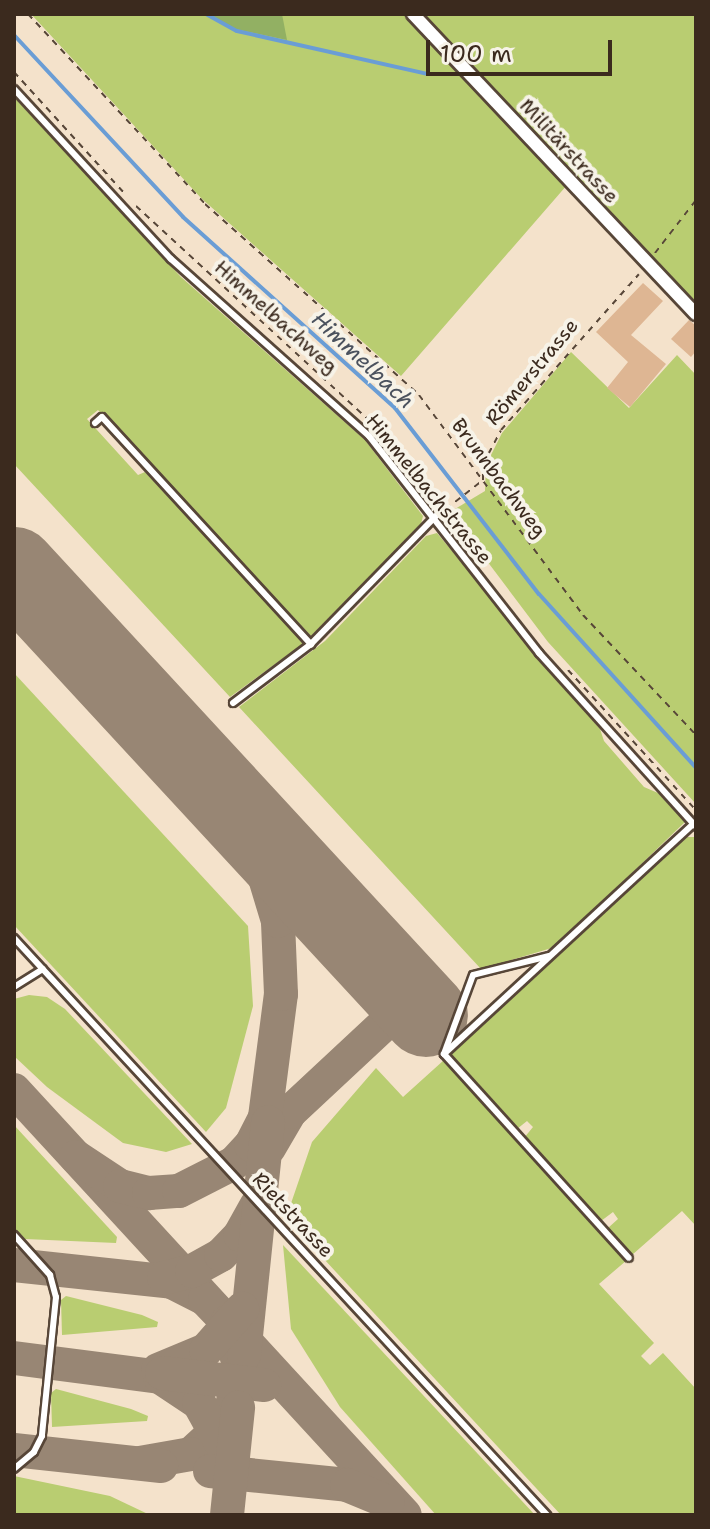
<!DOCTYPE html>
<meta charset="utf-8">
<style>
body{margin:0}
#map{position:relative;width:710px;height:1529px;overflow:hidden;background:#f4e2cb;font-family:"Shantell Sans",sans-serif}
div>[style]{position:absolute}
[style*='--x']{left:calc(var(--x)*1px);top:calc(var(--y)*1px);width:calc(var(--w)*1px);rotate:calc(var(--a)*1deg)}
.green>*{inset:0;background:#b9cd71}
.forest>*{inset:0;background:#92b063}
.stream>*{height:4px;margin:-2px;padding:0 2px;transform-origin:2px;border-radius:2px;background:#6a9dd5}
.taxiway>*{height:34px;margin:-17px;padding:0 17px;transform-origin:17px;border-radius:17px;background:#988674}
.runway>*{height:84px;margin:-42px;padding:0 42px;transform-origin:42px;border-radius:42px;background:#988674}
.building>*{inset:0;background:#deb693}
.path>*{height:2px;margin-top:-1px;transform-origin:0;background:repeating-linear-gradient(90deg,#574638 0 6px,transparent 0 12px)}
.roads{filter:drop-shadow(2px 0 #574638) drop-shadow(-2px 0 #574638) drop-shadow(0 2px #574638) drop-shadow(0 -2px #574638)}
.service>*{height:6px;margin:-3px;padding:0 3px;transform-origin:3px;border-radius:3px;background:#fff}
.minor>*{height:12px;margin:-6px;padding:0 6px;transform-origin:6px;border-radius:6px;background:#fff}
span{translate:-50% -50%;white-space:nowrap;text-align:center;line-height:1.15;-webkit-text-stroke:8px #f7f3e8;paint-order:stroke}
.street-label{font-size:20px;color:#3b2a1e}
.water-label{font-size:22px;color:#4b525e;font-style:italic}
.frame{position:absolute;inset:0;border:16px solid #3b2a1e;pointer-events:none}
.scale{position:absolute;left:426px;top:40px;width:186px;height:36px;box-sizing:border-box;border:4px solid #3b2a1e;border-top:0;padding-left:10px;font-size:24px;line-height:28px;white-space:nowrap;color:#3b2a1e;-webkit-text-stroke:6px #f7f3e8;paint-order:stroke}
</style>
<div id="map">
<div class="green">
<div style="clip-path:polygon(31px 14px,696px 14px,696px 304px,574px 177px,401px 376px,201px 198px)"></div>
<div style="clip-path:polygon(14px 97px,181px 277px,365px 440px,423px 516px,421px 524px,311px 636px,98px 410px,87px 419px,138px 475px,145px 472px,304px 643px,230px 697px,14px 464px)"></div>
<div style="clip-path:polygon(571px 352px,629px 408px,677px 355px,696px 375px,696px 804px,548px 642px,450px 512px,485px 491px,486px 465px,502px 433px)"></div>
<div style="clip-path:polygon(437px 533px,600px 729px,604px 741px,644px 787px,658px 793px,685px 822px,555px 947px,481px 969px,239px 707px,325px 641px,426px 536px)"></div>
<div style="clip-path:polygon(14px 673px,248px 926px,253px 1006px,226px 1108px,206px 1132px,14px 925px)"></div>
<div style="clip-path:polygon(683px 837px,696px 837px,696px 1226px,682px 1211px,632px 1255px,608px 1228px,618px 1219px,613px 1212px,601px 1221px,524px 1138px,533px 1127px,527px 1121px,517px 1129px,449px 1054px)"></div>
<div style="clip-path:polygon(29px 995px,47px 997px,65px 1009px,192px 1144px,166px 1152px,123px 1143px,47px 1087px,14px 1056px,14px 999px)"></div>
<div style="clip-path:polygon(444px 1060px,627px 1260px,599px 1284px,654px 1343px,641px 1356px,650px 1365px,663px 1353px,696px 1389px,696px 1515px,561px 1515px,286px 1218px,312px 1142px,376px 1068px,403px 1097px)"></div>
<div style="clip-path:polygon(14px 1125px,117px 1237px,116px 1243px,25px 1239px,14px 1228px)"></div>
<div style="clip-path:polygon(283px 1245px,535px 1515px,436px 1515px,340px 1407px,291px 1329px)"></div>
<div style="clip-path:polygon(66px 1296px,142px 1315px,158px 1322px,157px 1327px,62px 1335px,61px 1300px)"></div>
<div style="clip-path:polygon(56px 1389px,131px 1409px,148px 1416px,147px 1421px,52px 1427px,51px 1393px)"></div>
<div style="clip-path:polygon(14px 1476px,110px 1496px,150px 1515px,14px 1515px)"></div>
</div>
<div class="forest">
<div style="clip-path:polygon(209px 14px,282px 14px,287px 40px,235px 29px)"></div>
</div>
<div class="stream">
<div style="--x:206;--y:14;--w:35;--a:29"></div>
<div style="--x:237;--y:31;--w:196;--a:12.7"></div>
<div style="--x:14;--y:35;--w:248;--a:47.1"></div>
<div style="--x:183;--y:217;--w:285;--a:42"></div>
<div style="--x:395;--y:408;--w:235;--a:52.3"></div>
<div style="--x:539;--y:594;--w:234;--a:47.9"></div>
</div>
<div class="taxiway">
<div style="--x:14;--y:1090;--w:577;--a:47.39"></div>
<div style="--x:269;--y:1148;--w:42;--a:-59.7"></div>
<div style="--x:290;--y:1112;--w:166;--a:-43"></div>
<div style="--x:76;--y:1157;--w:53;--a:33.4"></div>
<div style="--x:120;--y:1186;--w:30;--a:14"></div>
<div style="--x:149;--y:1193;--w:30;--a:-4"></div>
<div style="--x:179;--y:1191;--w:62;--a:-27"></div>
<div style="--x:234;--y:1163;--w:25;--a:-47"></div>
<div style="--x:251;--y:1145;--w:31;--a:-63"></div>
<div style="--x:265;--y:1117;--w:124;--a:-82.6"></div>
<div style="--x:281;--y:994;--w:73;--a:-92.4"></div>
<div style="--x:278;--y:921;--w:83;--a:-106.9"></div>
<div style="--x:254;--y:842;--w:74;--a:-125.6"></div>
<div style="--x:14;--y:1265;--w:159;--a:6.1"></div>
<div style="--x:172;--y:1282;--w:37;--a:27"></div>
<div style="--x:205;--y:1299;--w:32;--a:46"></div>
<div style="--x:227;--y:1322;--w:52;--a:74.4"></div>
<div style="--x:241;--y:1372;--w:50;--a:105.2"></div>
<div style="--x:228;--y:1420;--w:50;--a:137.4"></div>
<div style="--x:191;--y:1454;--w:52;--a:170"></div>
<div style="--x:164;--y:1278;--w:29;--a:-14"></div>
<div style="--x:192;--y:1271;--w:33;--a:-29"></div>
<div style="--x:221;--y:1255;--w:28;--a:-46"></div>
<div style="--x:240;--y:1235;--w:33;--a:-61"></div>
<div style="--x:244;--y:1355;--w:234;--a:-84.1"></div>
<div style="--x:14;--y:1358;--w:147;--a:7.4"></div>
<div style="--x:160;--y:1377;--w:47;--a:33.7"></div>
<div style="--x:199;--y:1403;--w:56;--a:61.1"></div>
<div style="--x:158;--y:1370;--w:52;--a:-22.6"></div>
<div style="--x:206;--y:1350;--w:55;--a:-48.7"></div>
<div style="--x:162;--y:1373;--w:103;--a:6.7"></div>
<div style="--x:14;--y:1450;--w:148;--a:6.2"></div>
<div style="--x:210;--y:1471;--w:138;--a:5.8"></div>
<div style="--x:347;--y:1485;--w:44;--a:22.5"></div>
<div style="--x:227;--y:1515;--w:108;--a:-84.1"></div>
</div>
<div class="runway">
<div style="--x:14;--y:569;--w:607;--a:47.27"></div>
</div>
<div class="building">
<div style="clip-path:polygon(643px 283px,663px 301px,631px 335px,666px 364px,630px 407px,607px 388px,628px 362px,596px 332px)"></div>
<div style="clip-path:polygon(689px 320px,696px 326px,696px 351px,691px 357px,671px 339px)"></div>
</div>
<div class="path">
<div style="--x:28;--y:14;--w:260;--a:47"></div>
<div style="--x:205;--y:204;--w:287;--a:41.7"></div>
<div style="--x:419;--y:395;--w:274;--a:53.3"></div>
<div style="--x:583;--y:615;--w:165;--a:46.7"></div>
<div style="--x:14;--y:72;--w:166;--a:47.7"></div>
<div style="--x:136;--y:206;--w:331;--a:42.6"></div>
<div style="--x:380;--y:430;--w:94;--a:52.8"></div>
<div style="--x:655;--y:253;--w:67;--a:-52.3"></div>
<div style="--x:446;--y:509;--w:47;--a:-38.1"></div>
<div style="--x:483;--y:480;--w:16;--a:-90"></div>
<div style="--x:483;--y:464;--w:38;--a:-62"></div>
<div style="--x:501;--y:430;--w:208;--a:-48.5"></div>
<div style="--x:446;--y:517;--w:37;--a:52"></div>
<div style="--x:568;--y:670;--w:190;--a:47.6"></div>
</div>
<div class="roads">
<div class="service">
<div style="--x:14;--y:89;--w:231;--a:47.3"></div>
<div style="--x:171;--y:259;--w:266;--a:41.8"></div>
<div style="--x:369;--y:436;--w:276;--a:51.9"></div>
<div style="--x:539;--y:653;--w:234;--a:47.9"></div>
<div style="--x:95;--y:423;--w:9;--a:-41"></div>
<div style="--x:102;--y:417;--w:309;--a:47.4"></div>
<div style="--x:233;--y:703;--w:98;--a:-37.1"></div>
<div style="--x:311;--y:644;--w:182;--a:-45.7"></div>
<div style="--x:14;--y:938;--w:786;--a:47.27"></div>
<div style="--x:549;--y:956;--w:78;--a:166"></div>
<div style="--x:473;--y:975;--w:84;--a:110.2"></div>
<div style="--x:444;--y:1054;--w:339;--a:-42.7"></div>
<div style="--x:14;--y:987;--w:34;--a:-32"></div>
<div style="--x:444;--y:1054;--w:275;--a:47.8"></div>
<div style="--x:14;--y:1235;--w:54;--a:48"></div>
<div style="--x:50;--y:1275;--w:23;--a:75"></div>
<div style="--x:56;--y:1297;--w:140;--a:95.8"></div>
<div style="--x:42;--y:1436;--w:18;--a:117"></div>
<div style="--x:34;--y:1452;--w:26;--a:140"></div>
</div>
<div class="minor">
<div style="--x:413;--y:14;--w:412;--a:46.7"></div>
</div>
</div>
<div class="street-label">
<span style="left:569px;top:151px;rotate:47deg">Militärstrasse</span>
<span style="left:276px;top:317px;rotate:42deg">Himmelbachweg</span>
<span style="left:532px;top:372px;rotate:-50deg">Römerstrasse</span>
<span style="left:499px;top:478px;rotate:53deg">Brunnbachweg</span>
<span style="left:429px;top:489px;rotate:51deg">Himmelbachstrasse</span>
<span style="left:293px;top:1215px;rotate:47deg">Rietstrasse</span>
</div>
<div class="water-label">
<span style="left:363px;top:360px;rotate:43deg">Himmelbach</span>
</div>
<div class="frame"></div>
<div class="scale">100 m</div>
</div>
